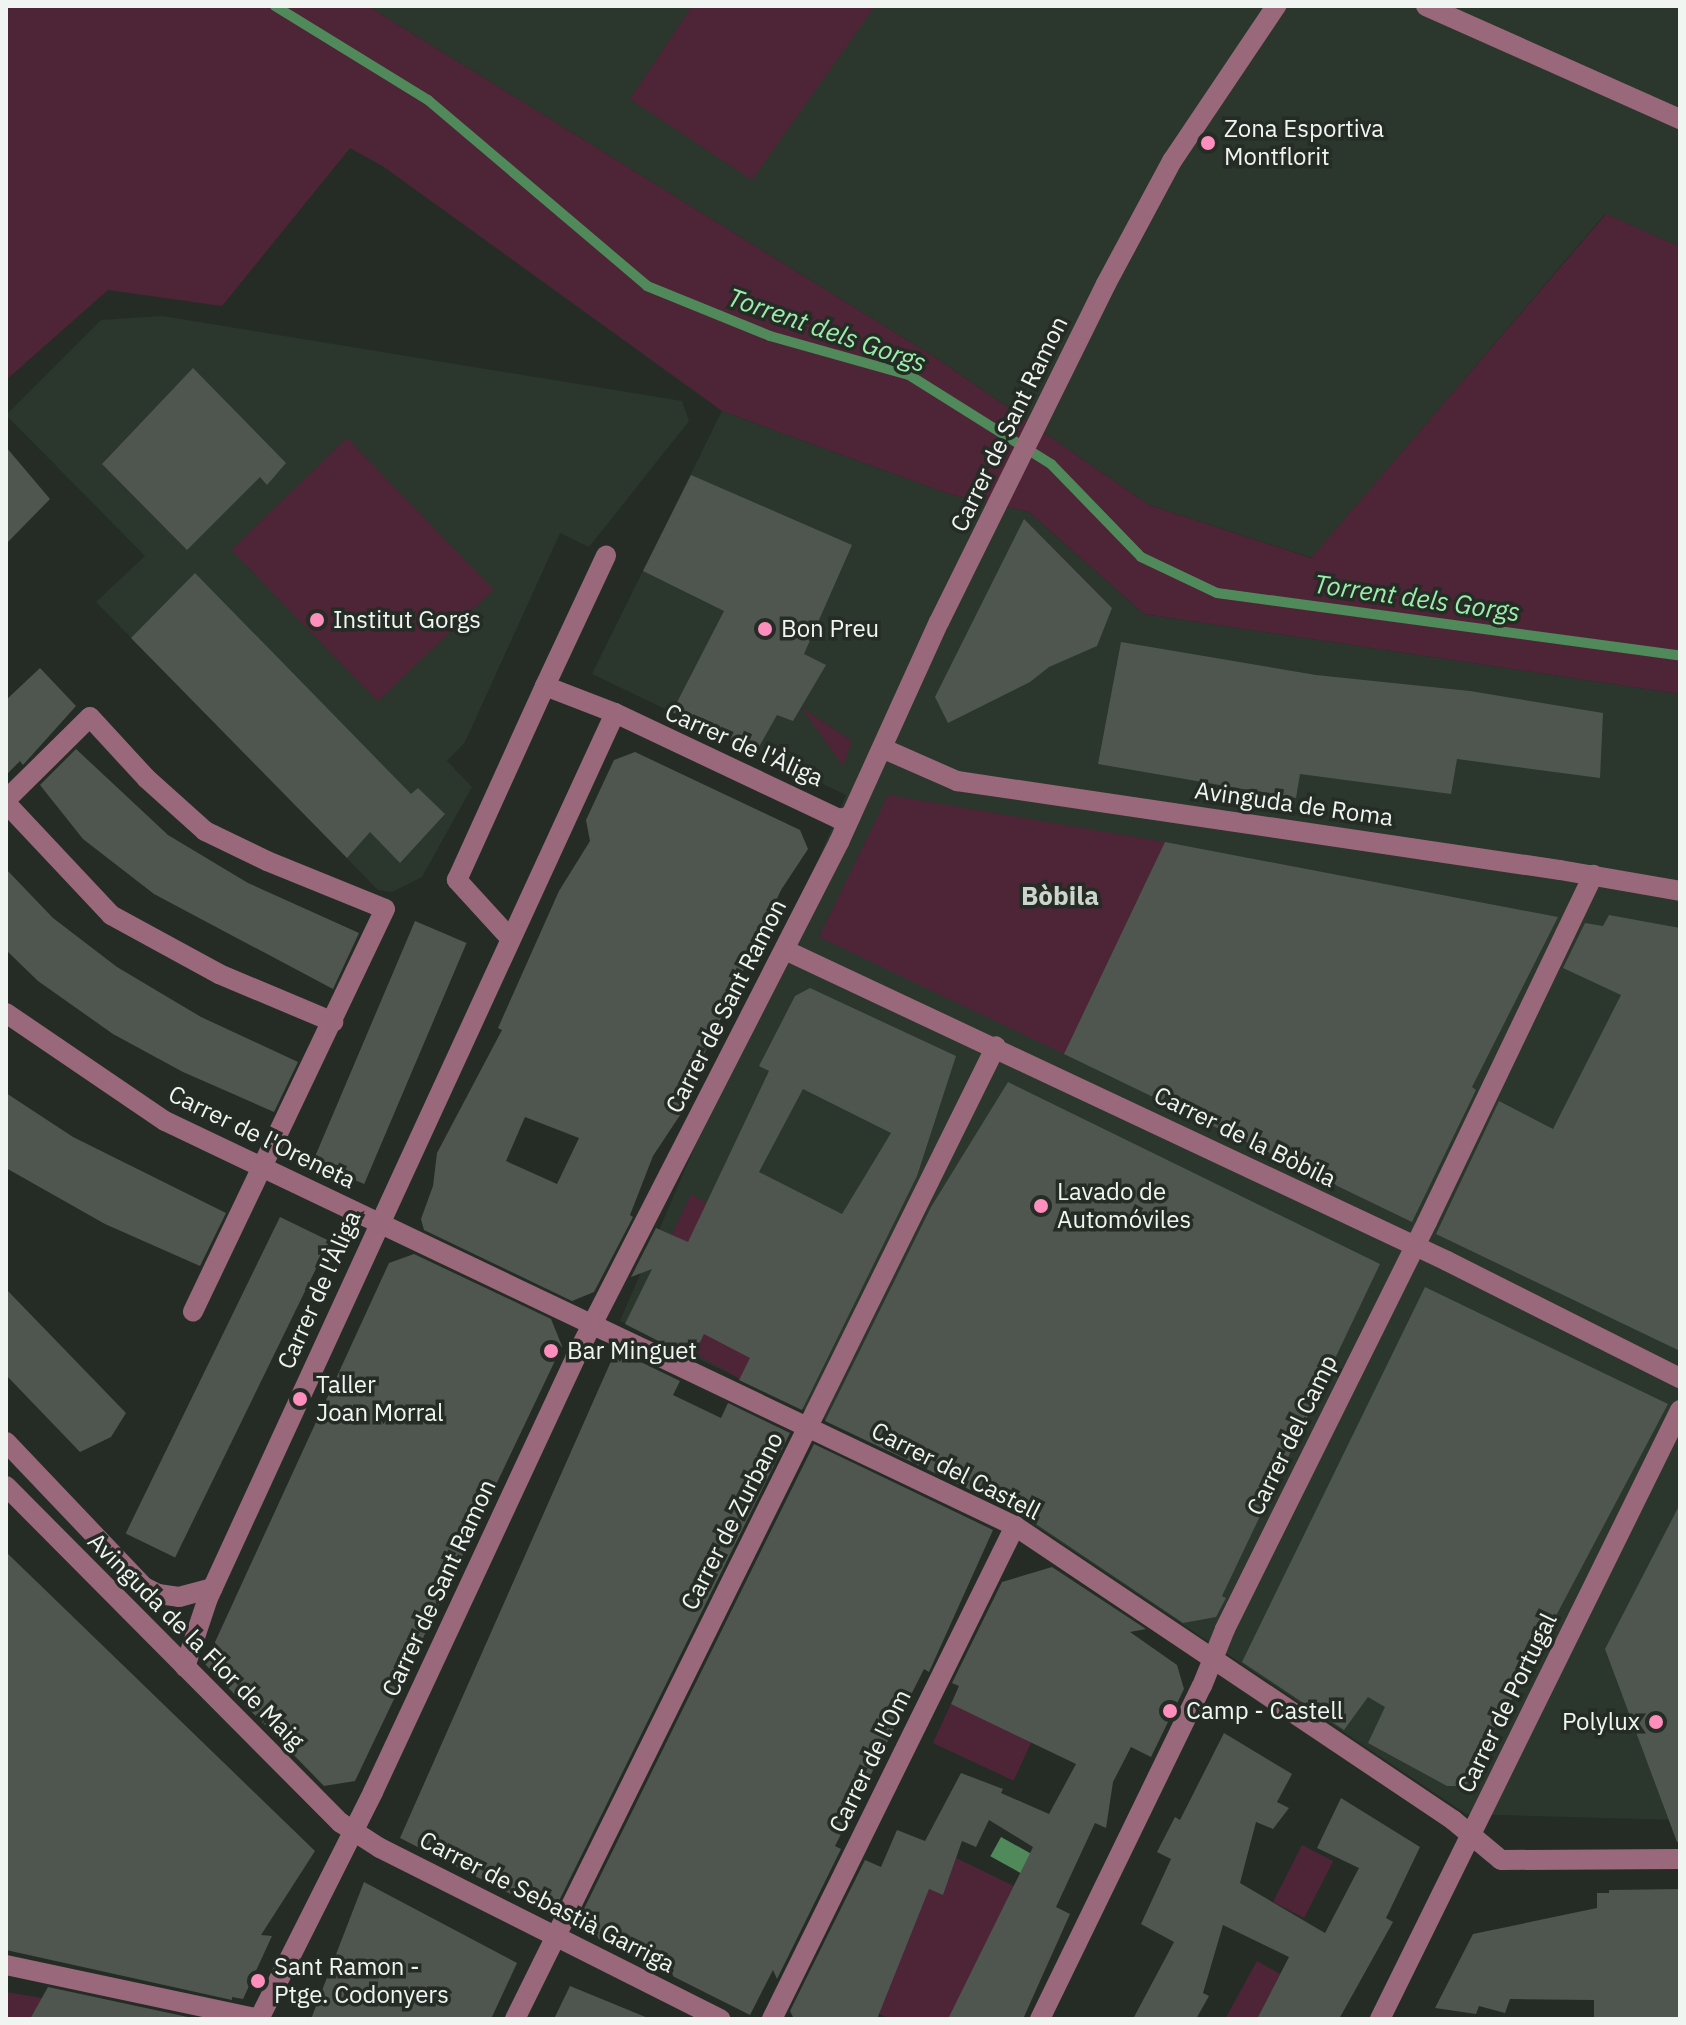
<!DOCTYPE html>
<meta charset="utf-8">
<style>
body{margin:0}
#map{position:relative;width:1686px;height:2025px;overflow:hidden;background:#252c26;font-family:"IBM Plex Sans",sans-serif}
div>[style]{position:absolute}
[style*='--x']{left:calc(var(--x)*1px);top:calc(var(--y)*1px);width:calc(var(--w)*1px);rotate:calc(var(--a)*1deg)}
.built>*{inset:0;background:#2b362c}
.green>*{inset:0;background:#4d2536;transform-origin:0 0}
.water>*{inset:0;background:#508a5b;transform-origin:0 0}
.stream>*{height:10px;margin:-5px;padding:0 5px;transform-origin:5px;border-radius:5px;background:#508a5b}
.building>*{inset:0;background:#4f5650;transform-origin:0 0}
.minor>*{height:20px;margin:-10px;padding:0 10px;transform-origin:10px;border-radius:10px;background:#9a687b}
.dots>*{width:22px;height:22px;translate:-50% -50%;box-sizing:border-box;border:4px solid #252c26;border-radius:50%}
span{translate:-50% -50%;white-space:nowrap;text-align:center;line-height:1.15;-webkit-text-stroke:7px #252c26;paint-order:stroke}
.poi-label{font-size:24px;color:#f1f5f2}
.left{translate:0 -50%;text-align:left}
.right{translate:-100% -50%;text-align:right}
.street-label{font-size:24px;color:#f1f5f2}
.water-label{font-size:26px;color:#9beeaa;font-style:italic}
.neighbourhood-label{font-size:26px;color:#ccd4cd;font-weight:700}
.frame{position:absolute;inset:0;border:8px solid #f1f5f2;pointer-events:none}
</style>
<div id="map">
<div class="built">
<div style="clip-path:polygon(368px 6px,1680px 6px,1680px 247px,1605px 214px,1312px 558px,1149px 505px,936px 358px)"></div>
<div style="clip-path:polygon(162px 316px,682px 401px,689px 421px,589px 547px,560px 533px,465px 742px,447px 761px,472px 787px,422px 877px,392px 892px,378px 890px,96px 602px,145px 556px,6px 415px,101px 320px)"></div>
<div style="clip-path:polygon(722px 411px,949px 494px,1029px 512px,1144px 614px,1680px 694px,1680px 1820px,1466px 1814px,1006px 1506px,620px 1321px,846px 795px,592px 674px)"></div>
</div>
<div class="green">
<div style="clip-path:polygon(6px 6px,368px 6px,936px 358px,1149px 505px,1311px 558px,1606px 214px,1680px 247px,1680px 694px,1144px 614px,1029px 512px,949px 494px,722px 411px,384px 167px,350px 148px,222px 306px,108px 290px,6px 380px)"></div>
<div style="clip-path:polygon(692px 6px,875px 6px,752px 180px,630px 99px)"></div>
<div style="left:347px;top:438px;width:211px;height:161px;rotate:46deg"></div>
<div style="clip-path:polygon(801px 707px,852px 741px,843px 766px)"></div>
<div style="clip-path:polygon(888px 795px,1165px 842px,1064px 1054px,819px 937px)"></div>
<div style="clip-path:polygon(691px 1194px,706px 1203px,734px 1264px,671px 1236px)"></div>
<div style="clip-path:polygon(738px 1266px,750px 1358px,740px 1379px,694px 1353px)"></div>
<div style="left:951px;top:1704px;width:89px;height:43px;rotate:25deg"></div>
<div style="left:1302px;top:1845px;width:35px;height:64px;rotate:27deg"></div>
<div style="clip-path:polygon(956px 1858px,1014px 1886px,949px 2019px,892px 2019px,879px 2014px,927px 1888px,943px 1895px)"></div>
<div style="clip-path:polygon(1257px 1961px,1280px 1974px,1257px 2019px,1225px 2019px)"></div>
<div style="clip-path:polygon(6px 1992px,42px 1998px,30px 2019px,6px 2019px)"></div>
</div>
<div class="water">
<div style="left:1001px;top:1837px;width:38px;height:22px;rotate:29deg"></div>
</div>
<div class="stream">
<div style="--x:275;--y:6;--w:180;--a:31.6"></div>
<div style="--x:428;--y:100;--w:287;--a:40.3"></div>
<div style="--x:647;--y:286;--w:133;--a:22.1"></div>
<div style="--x:770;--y:336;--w:144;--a:15.7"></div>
<div style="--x:909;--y:375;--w:168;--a:32.1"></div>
<div style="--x:1051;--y:464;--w:129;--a:45.9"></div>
<div style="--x:1141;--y:557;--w:84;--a:25.3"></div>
<div style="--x:1217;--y:593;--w:467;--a:7.7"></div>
</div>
<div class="building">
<div style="clip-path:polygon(193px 368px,286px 463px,267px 485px,260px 477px,187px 550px,102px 464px)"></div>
<div style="clip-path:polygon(6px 447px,50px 499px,6px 544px)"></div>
<div style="clip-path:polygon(691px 475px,852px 545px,804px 654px,826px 665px,793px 721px,777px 715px,756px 752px,672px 712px,724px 611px,643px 571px)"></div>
<div style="clip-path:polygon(1024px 519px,1112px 608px,1097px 646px,1049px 667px,1030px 682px,948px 723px,935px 697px)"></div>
<div style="clip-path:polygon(195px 573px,411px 794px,418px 788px,445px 814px,400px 863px,370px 832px,347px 858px,131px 638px)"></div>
<div style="clip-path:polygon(1121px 642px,1316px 675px,1470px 691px,1603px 713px,1600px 778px,1457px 759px,1451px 794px,1300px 774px,1296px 798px,1098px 764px)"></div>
<div style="clip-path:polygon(40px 668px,76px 706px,23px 765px,20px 761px,6px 775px,6px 700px)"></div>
<div style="clip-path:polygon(76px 749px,168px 835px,248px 883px,359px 933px,333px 989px,154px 894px,83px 839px,40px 785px)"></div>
<div style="clip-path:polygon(evenodd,635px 752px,800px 830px,808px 849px,781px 890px,699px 1065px,686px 1106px,653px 1156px,630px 1215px,633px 1217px,594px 1292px,572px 1301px,424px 1230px,421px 1219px,433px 1186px,437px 1153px,502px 1030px,498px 1028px,559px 891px,590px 841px,586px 820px,614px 760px,635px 752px,525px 1117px,579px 1138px,557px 1184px,506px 1161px,525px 1117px)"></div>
<div style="clip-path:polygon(1165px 842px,1558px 917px,1472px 1087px,1476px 1090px,1412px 1222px,1064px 1054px)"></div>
<div style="clip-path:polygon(6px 869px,53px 918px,117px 967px,201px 1017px,298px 1062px,274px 1112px,183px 1072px,113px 1034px,38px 981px,6px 950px)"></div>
<div style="clip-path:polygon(1609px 915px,1680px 928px,1680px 1351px,1436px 1234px,1499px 1101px,1553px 1129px,1621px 995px,1563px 968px,1585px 923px,1603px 926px)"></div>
<div style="left:415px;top:921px;width:56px;height:262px;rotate:23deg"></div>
<div style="clip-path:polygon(evenodd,810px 988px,956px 1056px,917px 1176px,802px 1410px,739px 1380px,750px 1358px,704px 1334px,692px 1358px,625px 1324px,652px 1269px,631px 1277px,656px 1228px,688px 1242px,769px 1071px,759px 1066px,795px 996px,810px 988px,803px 1089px,891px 1133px,842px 1214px,759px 1172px,803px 1089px)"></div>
<div style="clip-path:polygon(1008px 1082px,1380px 1264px,1222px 1596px,1226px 1598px,1216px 1617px,1183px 1623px,1021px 1514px,825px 1421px,931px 1207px)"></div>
<div style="clip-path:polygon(6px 1093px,73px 1137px,226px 1213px,200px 1266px,105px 1224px,6px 1168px)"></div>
<div style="left:280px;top:1217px;width:55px;height:352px;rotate:26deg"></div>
<div style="clip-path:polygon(414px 1254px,551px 1319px,562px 1346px,355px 1781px,324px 1786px,205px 1664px,389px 1263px)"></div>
<div style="clip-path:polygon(1425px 1287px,1668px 1404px,1466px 1786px,1447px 1786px,1368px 1743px,1385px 1707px,1368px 1697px,1344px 1730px,1242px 1662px)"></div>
<div style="clip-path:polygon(6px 1289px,126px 1413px,111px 1437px,80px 1452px,6px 1375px)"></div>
<div style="clip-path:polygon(616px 1350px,680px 1381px,673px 1395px,721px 1418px,728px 1403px,790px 1433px,552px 1915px,400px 1838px)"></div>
<div style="clip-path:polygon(814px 1444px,993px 1530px,929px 1672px,924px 1669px,835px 1846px,841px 1849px,777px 1979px,773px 1970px,750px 2015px,575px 1927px)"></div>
<div style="clip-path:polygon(1680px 1504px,1680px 1842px,1677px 1842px,1605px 1649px)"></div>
<div style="clip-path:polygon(6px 1552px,315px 1851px,261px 1935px,272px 1936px,243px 1999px,232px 1997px,232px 2000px,6px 1950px)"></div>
<div style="clip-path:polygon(1052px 1567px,1146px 1629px,1130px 1632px,1177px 1665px,1184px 1689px,1151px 1757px,1131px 1747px,1113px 1782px,1106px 1828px,1095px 1823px,1056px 1907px,1070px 1914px,1023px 2019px,948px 2019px,1033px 1847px,989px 1820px,976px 1847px,962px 1841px,943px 1895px,929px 1889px,877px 2019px,794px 2019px,790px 2011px,865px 1860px,881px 1867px,897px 1830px,925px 1841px,961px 1773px,1003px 1789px,1001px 1793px,1049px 1814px,1076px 1764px,951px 1704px,959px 1686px,952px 1683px,1002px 1582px)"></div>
<div style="clip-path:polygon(1224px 1733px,1292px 1774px,1277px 1802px,1289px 1808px,1273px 1829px,1256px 1822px,1240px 1883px,1325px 1933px,1359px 1868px,1317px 1848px,1341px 1798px,1420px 1847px,1386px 1918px,1393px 1922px,1339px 2019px,1257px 2019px,1289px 1957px,1223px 1925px,1203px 1993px,1209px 1996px,1196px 2019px,1133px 2019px,1174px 1942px,1141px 1924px,1171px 1859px,1157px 1852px,1175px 1817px,1180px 1820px)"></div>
<div style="clip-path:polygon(364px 1882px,517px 1963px,491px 2019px,311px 2019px)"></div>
<div style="clip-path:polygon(1680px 1889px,1680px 2017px,1594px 2017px,1594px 2000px,1510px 1999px,1505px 2013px,1479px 2006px,1476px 2014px,1435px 2008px,1473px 1934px,1597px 1908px,1597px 1893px,1609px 1893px,1609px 1890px)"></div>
<div style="clip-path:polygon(570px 1986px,648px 2018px,648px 2019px,554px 2019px)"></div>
<div style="clip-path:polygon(48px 1987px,197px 2019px,30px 2019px)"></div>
</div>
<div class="minor">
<div style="--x:1426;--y:6;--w:278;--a:24"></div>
<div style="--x:545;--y:686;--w:144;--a:-64.9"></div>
<div style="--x:884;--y:749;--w:80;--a:23.7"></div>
<div style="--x:957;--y:781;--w:610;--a:8.4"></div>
<div style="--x:1560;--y:870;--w:122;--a:9.9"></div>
<div style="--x:6;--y:800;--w:118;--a:-44.7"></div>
<div style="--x:90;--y:717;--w:83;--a:47.4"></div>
<div style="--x:146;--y:778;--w:79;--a:41.9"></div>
<div style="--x:205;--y:831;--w:69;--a:25.8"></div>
<div style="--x:267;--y:861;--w:127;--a:22.1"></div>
<div style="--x:385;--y:909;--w:446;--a:115.5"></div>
<div style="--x:6;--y:803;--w:154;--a:46.8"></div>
<div style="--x:111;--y:915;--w:123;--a:28.6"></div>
<div style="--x:219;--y:974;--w:124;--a:22.8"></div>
<div style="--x:510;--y:938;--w:79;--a:-132.4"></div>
<div style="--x:457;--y:880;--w:213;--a:-65.6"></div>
<div style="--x:545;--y:686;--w:75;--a:21.1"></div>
<div style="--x:615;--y:713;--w:248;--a:25.3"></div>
<div style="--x:839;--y:819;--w:12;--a:-14"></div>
<div style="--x:785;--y:950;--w:731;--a:25.16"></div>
<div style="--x:1447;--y:1261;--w:261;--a:26.7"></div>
<div style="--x:6;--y:1013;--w:192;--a:34.2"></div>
<div style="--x:165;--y:1121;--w:942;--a:25.48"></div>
<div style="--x:1015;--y:1526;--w:528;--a:33.87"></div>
<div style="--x:1453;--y:1820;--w:62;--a:39.8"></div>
<div style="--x:1501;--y:1860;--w:179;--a:-0.3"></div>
<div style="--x:6;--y:1442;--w:200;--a:46.4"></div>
<div style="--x:144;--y:1587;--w:16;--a:27"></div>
<div style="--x:158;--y:1594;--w:21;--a:8"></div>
<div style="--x:179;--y:1597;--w:35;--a:-15"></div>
<div style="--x:6;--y:1486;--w:475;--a:45.2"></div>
<div style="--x:341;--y:1823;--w:46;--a:32.7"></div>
<div style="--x:380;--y:1848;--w:381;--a:26.7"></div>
<div style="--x:185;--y:1667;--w:73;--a:-71.6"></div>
<div style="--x:208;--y:1598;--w:974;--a:-65.3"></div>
<div style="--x:6;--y:1965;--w:259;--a:12"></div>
<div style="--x:259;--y:2019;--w:254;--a:-63.3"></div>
<div style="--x:373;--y:1792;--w:479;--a:-65"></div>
<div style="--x:575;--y:1358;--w:580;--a:-62.9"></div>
<div style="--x:839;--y:842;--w:242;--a:-65.6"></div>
<div style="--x:939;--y:622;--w:377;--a:-63.7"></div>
<div style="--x:1106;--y:284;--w:140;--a:-61.8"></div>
<div style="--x:1172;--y:161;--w:187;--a:-56.1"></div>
<div style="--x:515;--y:2019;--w:1085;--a:-63.69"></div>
<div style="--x:772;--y:2019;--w:550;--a:-63.76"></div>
<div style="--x:1040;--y:2019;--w:370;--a:-64.1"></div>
<div style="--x:1202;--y:1686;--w:61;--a:-68"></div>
<div style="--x:1225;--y:1629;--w:454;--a:-63.6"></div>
<div style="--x:1427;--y:1222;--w:385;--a:-64.4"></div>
<div style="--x:1380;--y:2019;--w:679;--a:-63.77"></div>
</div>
<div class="dots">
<div style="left:1208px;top:143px;background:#fe8ebc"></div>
<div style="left:317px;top:620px;background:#fe8ebc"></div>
<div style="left:765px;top:629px;background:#fe8ebc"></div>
<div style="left:1041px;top:1206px;background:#fe8ebc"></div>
<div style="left:551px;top:1351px;background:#fe8ebc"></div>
<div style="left:300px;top:1399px;background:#fe8ebc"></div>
<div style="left:1170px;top:1711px;background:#fe8ebc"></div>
<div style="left:1656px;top:1722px;background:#fe8ebc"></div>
<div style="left:258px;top:1981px;background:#fe8ebc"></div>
</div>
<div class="poi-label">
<span class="left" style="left:1224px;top:143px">Zona Esportiva<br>Montflorit</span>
<span class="left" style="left:333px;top:620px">Institut Gorgs</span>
<span class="left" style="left:781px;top:629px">Bon Preu</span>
<span class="left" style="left:1057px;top:1206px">Lavado de<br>Automóviles</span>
<span class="left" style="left:567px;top:1351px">Bar Minguet</span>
<span class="left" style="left:316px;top:1399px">Taller<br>Joan Morral</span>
<span class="left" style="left:1186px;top:1711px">Camp - Castell</span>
<span class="right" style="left:1640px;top:1722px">Polylux</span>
<span class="left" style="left:274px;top:1981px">Sant Ramon -<br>Ptge. Codonyers</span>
</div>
<div class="street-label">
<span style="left:1009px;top:424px;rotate:-64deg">Carrer de Sant Ramon</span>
<span style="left:744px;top:745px;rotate:24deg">Carrer de l'Àliga</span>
<span style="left:1294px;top:804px;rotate:8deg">Avinguda de Roma</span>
<span style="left:726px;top:1006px;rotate:-63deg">Carrer de Sant Ramon</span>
<span style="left:262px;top:1137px;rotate:26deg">Carrer de l'Oreneta</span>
<span style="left:1245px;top:1137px;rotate:26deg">Carrer de la Bòbila</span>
<span style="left:319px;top:1290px;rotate:-66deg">Carrer de l'Àliga</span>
<span style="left:1292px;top:1435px;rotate:-64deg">Carrer del Camp</span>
<span style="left:956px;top:1471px;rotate:27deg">Carrer del Castell</span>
<span style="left:732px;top:1521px;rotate:-63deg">Carrer de Zurbano</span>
<span style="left:439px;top:1588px;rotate:-65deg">Carrer de Sant Ramon</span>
<span style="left:196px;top:1641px;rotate:45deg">Avinguda de la Flor de Maig</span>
<span style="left:1507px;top:1703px;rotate:-64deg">Carrer de Portugal</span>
<span style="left:870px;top:1761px;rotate:-64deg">Carrer de l'Om</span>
<span style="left:547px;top:1902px;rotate:27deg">Carrer de Sebastià Garriga</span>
</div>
<div class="water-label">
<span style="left:827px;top:330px;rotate:19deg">Torrent dels Gorgs</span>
<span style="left:1417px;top:598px;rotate:8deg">Torrent dels Gorgs</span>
</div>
<div class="neighbourhood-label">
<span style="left:1060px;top:896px">Bòbila</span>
</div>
<div class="frame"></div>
</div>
